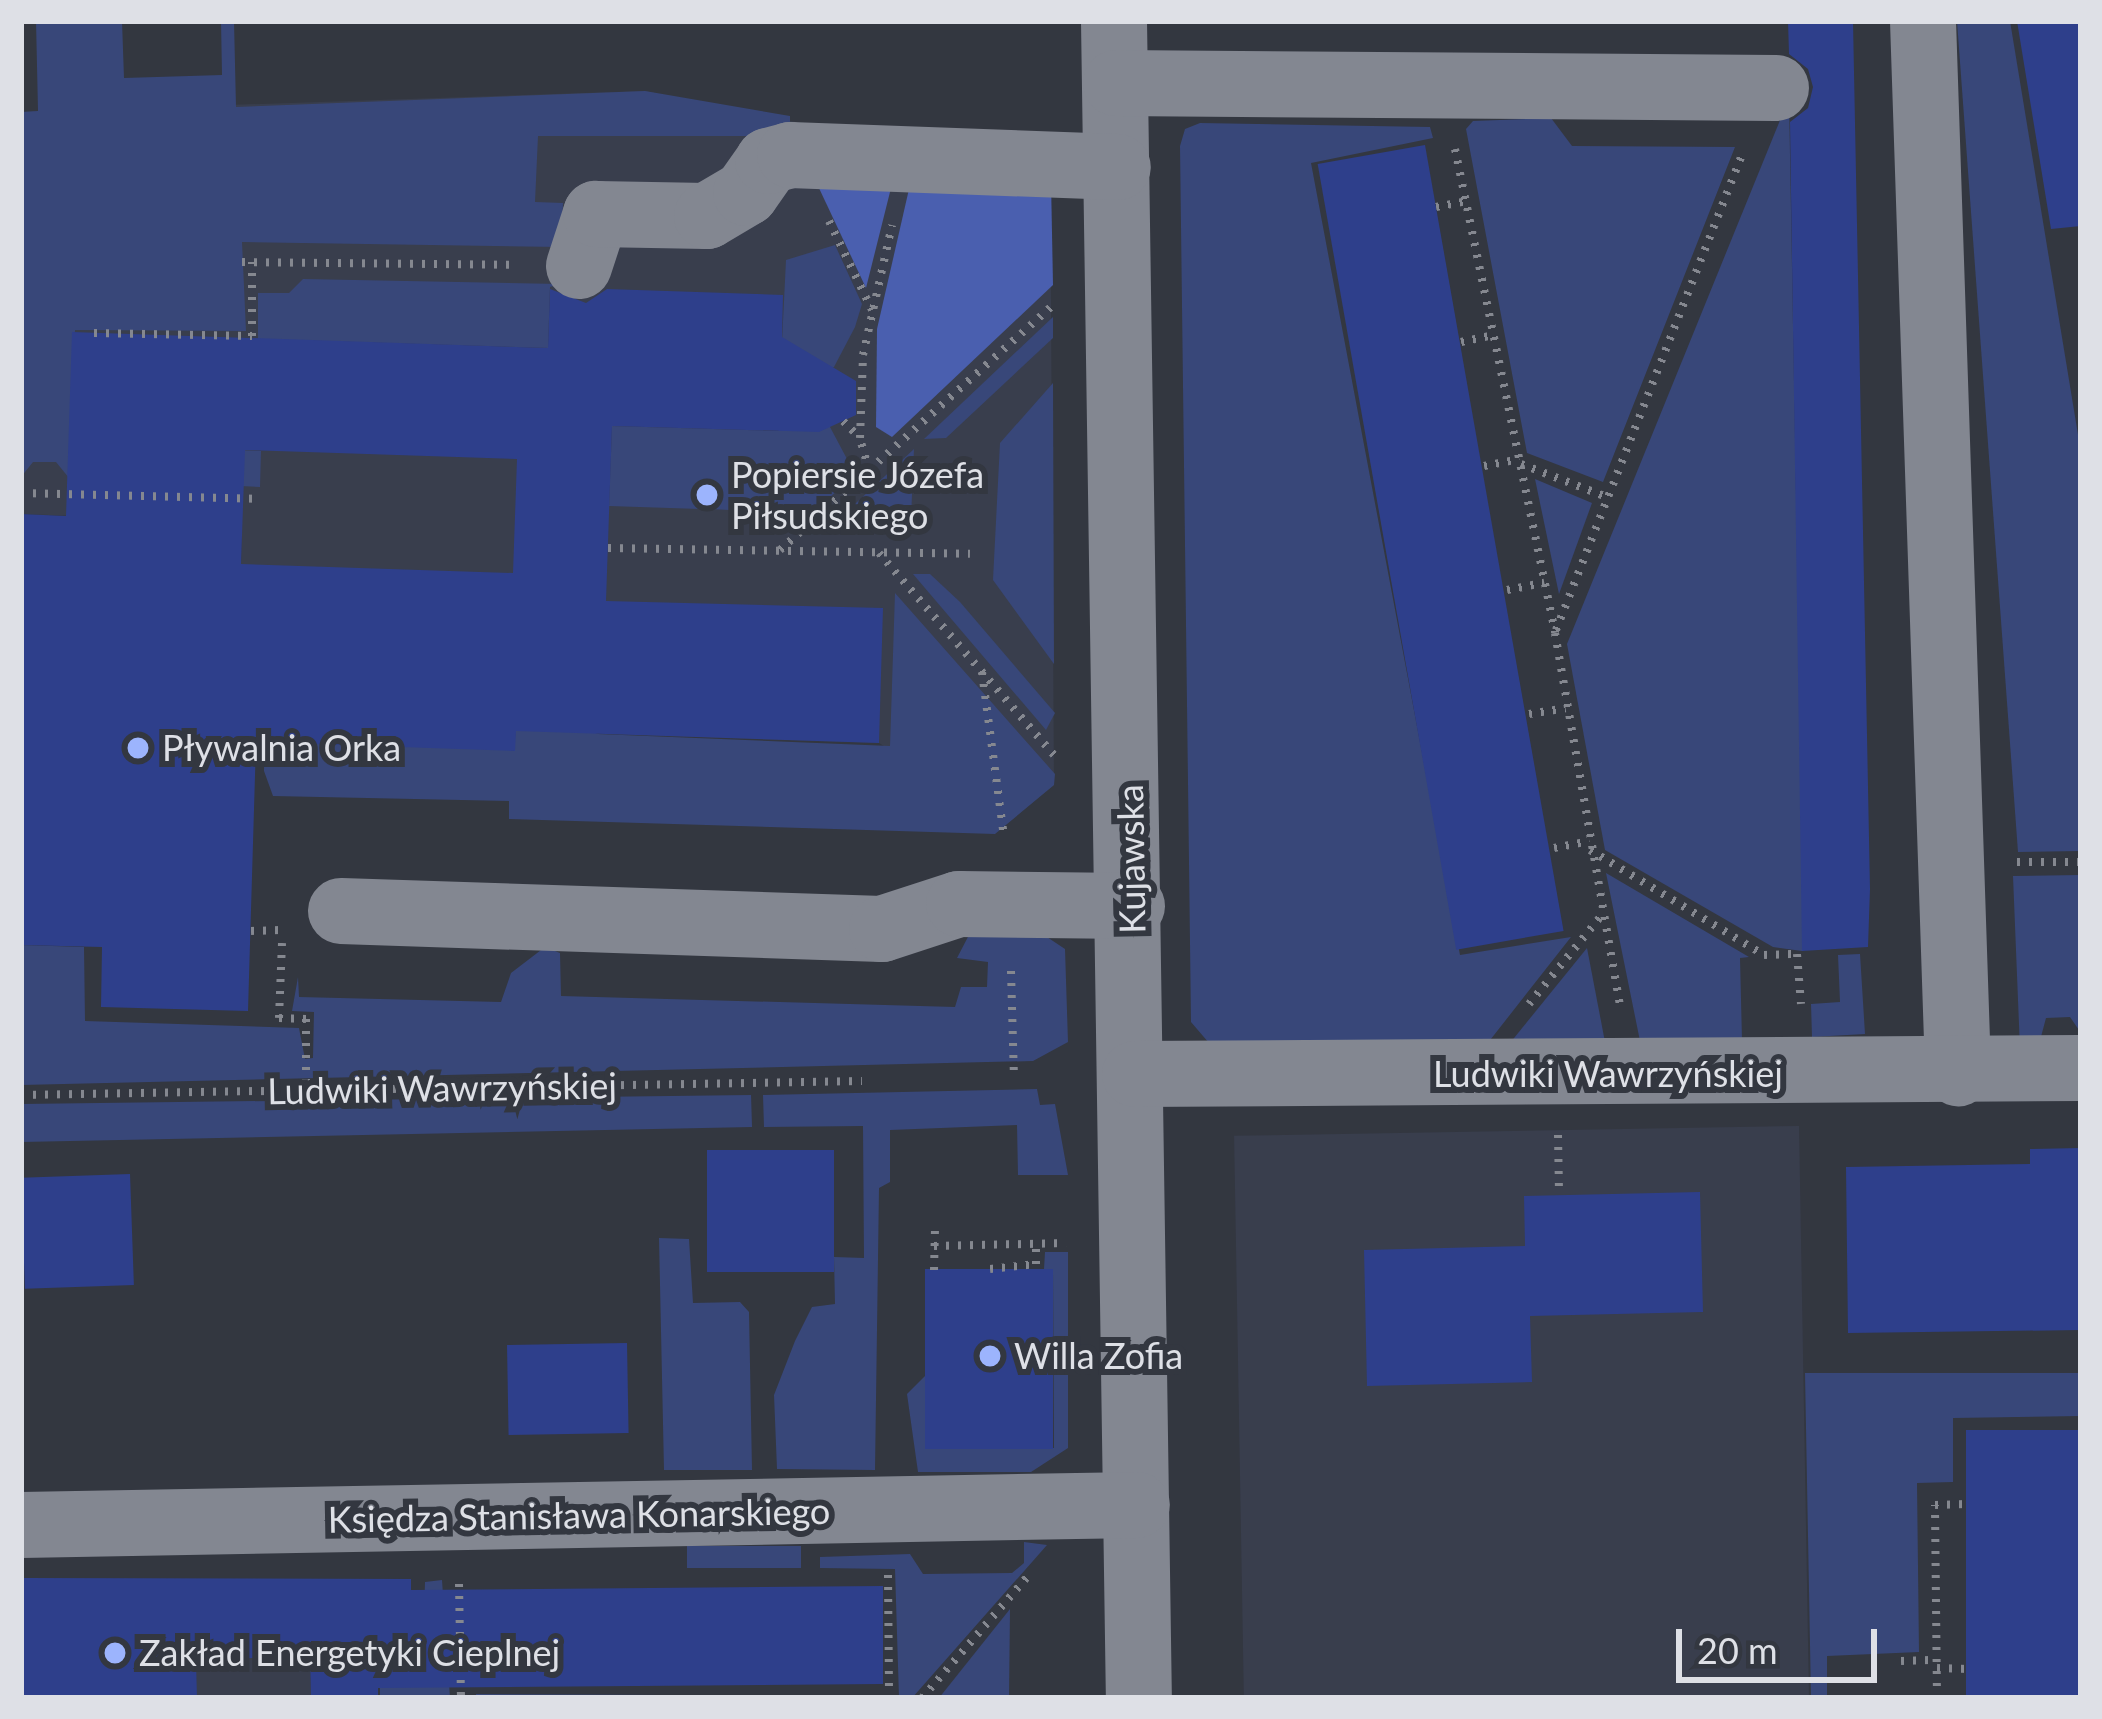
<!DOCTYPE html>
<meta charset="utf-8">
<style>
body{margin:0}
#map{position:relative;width:2102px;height:1719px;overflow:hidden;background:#333740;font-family:Lato,sans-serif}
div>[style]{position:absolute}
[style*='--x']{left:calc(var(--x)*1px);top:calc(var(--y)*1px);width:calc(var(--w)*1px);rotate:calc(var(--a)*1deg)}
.built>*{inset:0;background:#393e4d;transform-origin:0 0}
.green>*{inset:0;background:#384779;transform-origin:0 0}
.forest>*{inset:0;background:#4a5faf}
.building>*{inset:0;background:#2e3f8b;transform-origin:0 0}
.path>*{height:8px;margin-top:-4px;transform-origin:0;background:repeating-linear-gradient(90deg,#858890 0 3px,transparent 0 12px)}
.minor>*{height:66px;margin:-33px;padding:0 33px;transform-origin:33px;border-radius:33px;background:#838791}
.dots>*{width:33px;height:33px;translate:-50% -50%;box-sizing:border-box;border:6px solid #333740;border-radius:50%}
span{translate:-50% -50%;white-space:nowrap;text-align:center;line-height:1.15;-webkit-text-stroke:12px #333740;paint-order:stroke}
.poi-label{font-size:36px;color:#dee0e6}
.left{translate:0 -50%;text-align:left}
.street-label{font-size:36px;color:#dee0e6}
.frame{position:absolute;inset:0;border:24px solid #dee0e6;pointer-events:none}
.scale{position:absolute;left:1676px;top:1629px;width:201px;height:54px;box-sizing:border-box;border:6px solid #dee0e6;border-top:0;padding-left:15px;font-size:36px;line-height:42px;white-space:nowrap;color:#dee0e6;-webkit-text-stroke:9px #333740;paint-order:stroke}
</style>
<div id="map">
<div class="built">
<div style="clip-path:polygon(645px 91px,883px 140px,1050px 142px,1054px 785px,1009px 822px,879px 743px,597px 734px,515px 751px,240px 602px,242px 522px,21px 514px,21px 112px)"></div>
<div style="left:1799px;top:1126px;width:572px;height:565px;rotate:89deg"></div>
<div style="left:310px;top:1640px;width:58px;height:289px;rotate:89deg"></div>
</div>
<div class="green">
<div style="clip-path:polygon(36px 21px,122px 21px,124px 78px,222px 75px,221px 21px,234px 21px,236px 107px,645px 91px,790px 116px,790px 136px,538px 136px,535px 202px,563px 203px,561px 247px,242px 242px,246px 331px,75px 330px,70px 444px,261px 451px,260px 487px,69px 478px,56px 462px,33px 462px,21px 477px,21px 112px,38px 111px)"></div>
<div style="clip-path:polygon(1957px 21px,2010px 21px,2081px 453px,2081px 851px,2018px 852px)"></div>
<div style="clip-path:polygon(1789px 98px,1803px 892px,1802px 951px,1773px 947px,1605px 850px,1567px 644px)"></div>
<div style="clip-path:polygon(1551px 118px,1572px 146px,1735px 147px,1603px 482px,1527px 453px,1466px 129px,1473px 121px)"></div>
<div style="clip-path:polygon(1200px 123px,1430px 127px,1433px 138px,1311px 163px,1460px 955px,1571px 937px,1487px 1044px,1209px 1043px,1191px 1022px,1180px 146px,1185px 129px)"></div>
<div style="clip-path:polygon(835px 245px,862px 304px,855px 327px,834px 367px,802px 383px,780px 383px,786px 260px)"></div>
<div style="clip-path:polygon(303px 279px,560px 284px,550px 287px,548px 348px,258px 339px,258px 293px,289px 293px)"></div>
<div style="clip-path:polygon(1053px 317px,1053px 338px,946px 438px,924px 439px)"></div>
<div style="clip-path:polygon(1053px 383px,1054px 664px,993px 580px,1000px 443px)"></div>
<div style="clip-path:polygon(802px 409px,830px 427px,855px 474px,812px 514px,710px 509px,714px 488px,696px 488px,700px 509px,609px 506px,612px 426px,778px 431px)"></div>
<div style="clip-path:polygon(914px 449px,911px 518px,842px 516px)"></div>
<div style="clip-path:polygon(1535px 479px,1592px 503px,1559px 594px)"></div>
<div style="clip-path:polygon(913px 574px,930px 574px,960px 602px,1055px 713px,1046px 730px)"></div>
<div style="clip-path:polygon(895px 593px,1055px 774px,1054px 785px,995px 834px,509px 819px,509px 801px,273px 796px,264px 771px,266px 678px,514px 751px,518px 701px,598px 734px,890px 746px)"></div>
<div style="clip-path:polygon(1606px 873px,1749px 957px,1740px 958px,1742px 1040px,1640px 1041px)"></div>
<div style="clip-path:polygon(2081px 875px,2081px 1033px,2070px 1017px,2046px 1018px,2038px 1048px,2020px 1049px,2013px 876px)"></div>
<div style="clip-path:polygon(970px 933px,1044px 935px,1065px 949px,1068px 1042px,1033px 1061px,21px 1085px,21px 945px,84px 947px,85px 1021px,299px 1028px,305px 1059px,313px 1058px,314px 1012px,292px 1011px,298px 977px,299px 997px,501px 1002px,511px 973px,545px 947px,560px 953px,561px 996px,955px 1007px,961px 987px,987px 987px,988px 962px,957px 958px)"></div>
<div style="clip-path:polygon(1587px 948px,1605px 1042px,1510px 1043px)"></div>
<div style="clip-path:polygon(1860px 954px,1865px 1034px,1812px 1037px,1811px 1004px,1840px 1002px,1838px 955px)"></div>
<div style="clip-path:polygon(1037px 1089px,1040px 1105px,1055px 1104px,1068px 1175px,1018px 1175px,1017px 1125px,890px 1130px,890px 1182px,879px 1188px,875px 1470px,777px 1469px,774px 1395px,795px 1341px,812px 1307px,835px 1304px,834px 1257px,864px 1258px,863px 1126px,764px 1127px,763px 1095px)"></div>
<div style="clip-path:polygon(751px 1095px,752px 1127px,21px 1142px,21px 1104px)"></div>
<div style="clip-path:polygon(659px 1238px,689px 1239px,693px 1303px,740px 1302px,749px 1312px,752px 1470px,664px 1470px)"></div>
<div style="clip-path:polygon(1045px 1252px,1068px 1252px,1068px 1448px,1031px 1472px,918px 1472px,907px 1394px,926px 1375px,927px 1449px,1054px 1448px,1053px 1270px,1044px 1269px)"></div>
<div style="clip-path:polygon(1805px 1373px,2081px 1373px,2081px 1416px,1953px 1418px,1953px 1482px,1917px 1483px,1919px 1652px,1827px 1656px,1827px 1698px,1811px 1698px)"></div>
<div style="clip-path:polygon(1024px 1542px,1047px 1545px,912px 1698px,899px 1698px,895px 1569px,820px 1568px,820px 1557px,910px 1554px,923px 1574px,1012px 1573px,1024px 1563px)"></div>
<div style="left:687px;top:1546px;width:114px;height:22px"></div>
<div style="clip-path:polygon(442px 1580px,450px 1698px,380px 1698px,380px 1647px,423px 1645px,425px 1582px)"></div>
<div style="clip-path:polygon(1010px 1609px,1009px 1698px,939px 1698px)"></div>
<div style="clip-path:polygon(476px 1694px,878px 1696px,476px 1698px)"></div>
</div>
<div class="forest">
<div style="clip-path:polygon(894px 176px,866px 288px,818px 186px)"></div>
<div style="clip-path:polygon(912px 176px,1051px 181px,1053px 285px,892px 437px,876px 427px,877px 329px)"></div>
</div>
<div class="building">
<div style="clip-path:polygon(1788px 21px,1853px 21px,1870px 889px,1868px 947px,1802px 951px,1790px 122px,1808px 108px,1813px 87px,1808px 69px,1789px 54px)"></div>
<div style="clip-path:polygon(2017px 21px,2081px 21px,2081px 226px,2051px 229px)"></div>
<div style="left:1425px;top:145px;width:798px;height:109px;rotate:80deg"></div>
<div style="clip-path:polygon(evenodd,550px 289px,586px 303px,607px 289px,783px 295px,782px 337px,856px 381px,856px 415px,819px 432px,612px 426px,606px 601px,883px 608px,879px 743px,516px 731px,515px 751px,256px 742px,248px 1011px,101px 1007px,102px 947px,21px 945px,21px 514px,66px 516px,72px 332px,548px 348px,550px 289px,245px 450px,517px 459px,513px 573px,241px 564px,245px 450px)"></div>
<div style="clip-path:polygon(2081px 1148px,2081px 1330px,1848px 1333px,1846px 1167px,2030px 1164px,2030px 1149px)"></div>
<div style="left:834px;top:1150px;width:122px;height:127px;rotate:90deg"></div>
<div style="left:130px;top:1174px;width:111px;height:109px;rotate:88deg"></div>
<div style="clip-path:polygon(1700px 1192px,1703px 1312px,1530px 1316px,1532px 1382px,1367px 1386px,1364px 1250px,1525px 1246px,1524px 1196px)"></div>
<div style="left:1053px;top:1269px;width:180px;height:128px;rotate:90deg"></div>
<div style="left:627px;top:1343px;width:90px;height:120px;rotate:89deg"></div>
<div style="left:2081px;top:1430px;width:268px;height:115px;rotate:90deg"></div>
<div style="clip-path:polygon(21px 1578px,411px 1579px,411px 1590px,883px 1586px,883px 1684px,378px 1688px,378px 1698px,311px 1698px,310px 1655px,196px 1661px,197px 1698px,21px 1698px)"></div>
</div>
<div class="path">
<div style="--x:1455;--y:149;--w:494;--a:78.3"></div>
<div style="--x:1555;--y:633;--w:379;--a:80.1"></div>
<div style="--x:1436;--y:207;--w:31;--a:-11"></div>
<div style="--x:829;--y:221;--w:99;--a:64.2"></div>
<div style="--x:242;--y:262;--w:270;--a:0.6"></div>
<div style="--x:94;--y:333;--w:158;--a:1.1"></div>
<div style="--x:252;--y:336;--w:74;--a:-90"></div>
<div style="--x:1461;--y:342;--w:33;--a:-12"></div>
<div style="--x:843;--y:421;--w:23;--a:45"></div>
<div style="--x:1521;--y:464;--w:94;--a:21.1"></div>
<div style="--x:1484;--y:466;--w:36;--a:-11"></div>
<div style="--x:869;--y:470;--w:33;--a:-106"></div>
<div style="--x:860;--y:438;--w:83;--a:-87.9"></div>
<div style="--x:863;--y:355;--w:133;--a:-77.4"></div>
<div style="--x:21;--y:493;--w:239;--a:1.4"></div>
<div style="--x:608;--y:548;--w:362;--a:0.9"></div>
<div style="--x:780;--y:550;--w:365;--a:-41.9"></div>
<div style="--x:879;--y:553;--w:274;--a:49.1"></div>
<div style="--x:1507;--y:590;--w:38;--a:-11"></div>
<div style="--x:1556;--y:630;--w:513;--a:-68.63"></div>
<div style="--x:982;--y:672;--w:165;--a:82.4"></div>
<div style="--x:1529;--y:714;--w:37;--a:-9"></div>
<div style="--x:1554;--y:848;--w:36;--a:-11"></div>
<div style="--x:1590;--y:850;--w:203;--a:31.1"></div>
<div style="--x:1764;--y:955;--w:33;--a:-2"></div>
<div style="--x:1797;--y:954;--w:50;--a:85.4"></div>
<div style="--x:2017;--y:862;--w:64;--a:0"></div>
<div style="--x:251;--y:931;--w:29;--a:-2"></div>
<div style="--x:282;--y:943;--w:75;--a:92.3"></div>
<div style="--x:279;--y:1018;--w:27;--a:2"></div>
<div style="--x:306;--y:1019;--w:70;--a:90"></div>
<div style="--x:1011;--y:971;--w:106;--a:88.4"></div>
<div style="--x:1529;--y:1004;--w:114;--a:-50.7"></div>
<div style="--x:21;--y:1095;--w:841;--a:-0.95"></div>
<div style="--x:1558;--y:1135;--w:60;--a:89"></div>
<div style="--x:934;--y:1246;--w:132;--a:-1.3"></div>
<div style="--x:990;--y:1269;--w:46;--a:-6.2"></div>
<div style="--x:1036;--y:1264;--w:19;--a:-90"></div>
<div style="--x:934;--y:1270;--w:41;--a:-88.6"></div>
<div style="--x:888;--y:1575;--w:123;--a:89.5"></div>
<div style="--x:459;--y:1584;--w:114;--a:89"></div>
<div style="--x:1901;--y:1661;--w:36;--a:-2"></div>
<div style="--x:1937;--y:1668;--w:32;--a:2"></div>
<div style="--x:922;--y:1698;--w:160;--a:-49"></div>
<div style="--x:1937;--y:1698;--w:193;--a:-90.6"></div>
<div style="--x:1935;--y:1505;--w:32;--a:-2"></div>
</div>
<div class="minor">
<div style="--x:1114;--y:21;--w:1677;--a:89.15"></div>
<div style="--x:1923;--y:21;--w:1053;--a:88.09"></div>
<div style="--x:1116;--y:83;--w:660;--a:0.43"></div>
<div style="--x:579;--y:266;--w:55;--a:-71.9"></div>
<div style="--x:596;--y:214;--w:111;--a:1"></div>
<div style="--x:707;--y:216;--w:45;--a:-30.5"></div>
<div style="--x:746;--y:193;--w:39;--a:-55"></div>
<div style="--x:768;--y:161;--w:23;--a:-15"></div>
<div style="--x:790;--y:155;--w:328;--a:2.1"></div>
<div style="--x:341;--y:911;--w:541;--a:1.91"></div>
<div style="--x:882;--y:929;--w:81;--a:-18"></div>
<div style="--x:959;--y:904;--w:173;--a:0.7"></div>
<div style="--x:1135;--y:1074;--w:946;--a:-0.36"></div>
<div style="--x:21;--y:1525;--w:1116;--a:-1.03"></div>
</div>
<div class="dots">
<div style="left:707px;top:495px;background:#9cb4fd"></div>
<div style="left:138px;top:748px;background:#9cb4fd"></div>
<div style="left:990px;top:1356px;background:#9cb4fd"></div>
<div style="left:115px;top:1653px;background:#9cb4fd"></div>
</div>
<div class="poi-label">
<span class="left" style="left:731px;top:495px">Popiersie Józefa<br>Piłsudskiego</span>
<span class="left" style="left:162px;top:748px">Pływalnia Orka</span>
<span class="left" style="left:1014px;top:1356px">Willa Zofia</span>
<span class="left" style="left:139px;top:1653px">Zakład Energetyki Cieplnej</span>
</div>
<div class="street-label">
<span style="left:1131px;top:859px;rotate:-91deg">Kujawska</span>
<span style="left:1608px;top:1074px">Ludwiki Wawrzyńskiej</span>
<span style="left:442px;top:1088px;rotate:-1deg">Ludwiki Wawrzyńskiej</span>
<span style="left:579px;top:1515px;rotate:-1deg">Księdza Stanisława Konarskiego</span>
</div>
<div class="frame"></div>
<div class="scale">20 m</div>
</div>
